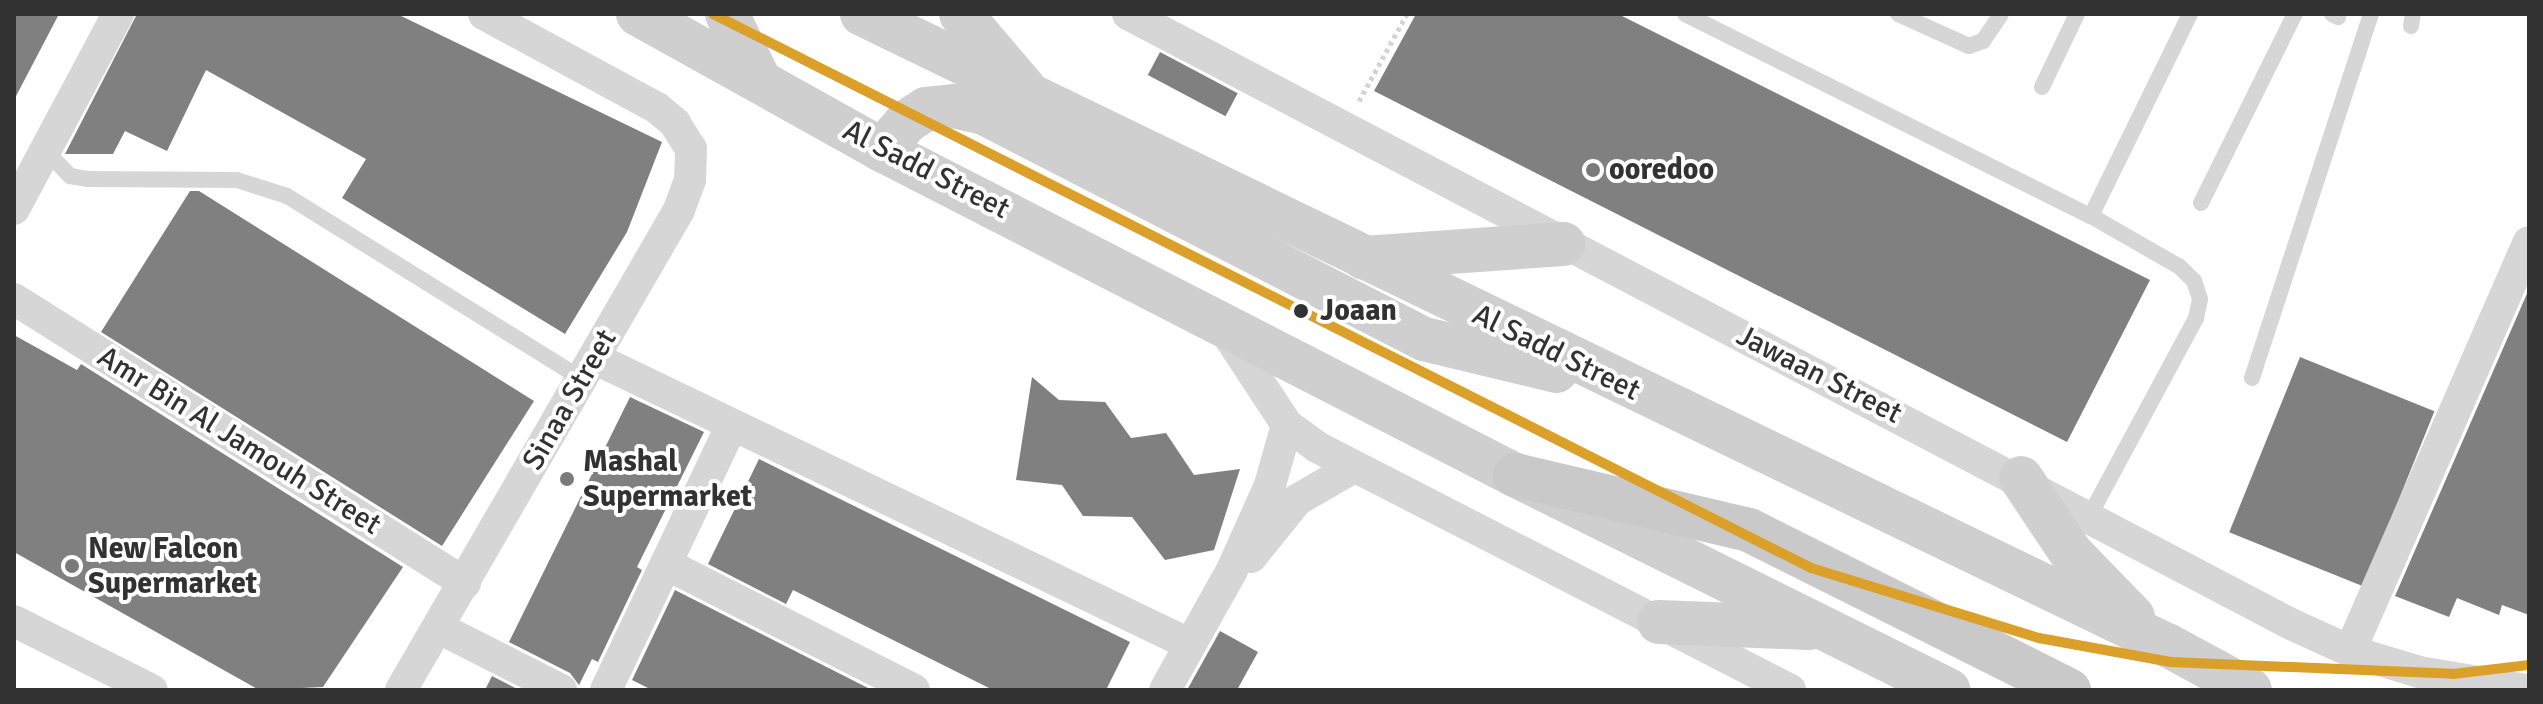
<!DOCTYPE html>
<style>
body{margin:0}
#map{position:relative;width:2543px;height:704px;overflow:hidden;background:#fff;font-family:Signika,sans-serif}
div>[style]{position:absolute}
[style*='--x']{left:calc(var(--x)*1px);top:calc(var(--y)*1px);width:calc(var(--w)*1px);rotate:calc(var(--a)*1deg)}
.building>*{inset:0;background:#808080;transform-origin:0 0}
.path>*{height:5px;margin-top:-2.5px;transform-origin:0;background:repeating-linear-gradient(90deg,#d4d4d4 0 4px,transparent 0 8px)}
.lane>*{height:16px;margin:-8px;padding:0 8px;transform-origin:8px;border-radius:8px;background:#d6d6d6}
.street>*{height:32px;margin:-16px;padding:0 16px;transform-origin:16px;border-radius:16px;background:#d6d6d6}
.secondary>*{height:44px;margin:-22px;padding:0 22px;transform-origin:22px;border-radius:22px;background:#cfcfcf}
.primary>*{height:44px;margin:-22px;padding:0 22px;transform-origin:22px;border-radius:22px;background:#c9c9c9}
.metro-1>*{height:10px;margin:-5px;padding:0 5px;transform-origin:5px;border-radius:5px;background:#dba02a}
.dots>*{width:22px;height:22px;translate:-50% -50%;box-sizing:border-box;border:4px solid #fff;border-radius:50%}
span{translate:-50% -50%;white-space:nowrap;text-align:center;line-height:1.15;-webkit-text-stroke:8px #fff;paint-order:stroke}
.street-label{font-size:30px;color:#323232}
.poi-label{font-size:30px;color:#323232;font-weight:700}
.left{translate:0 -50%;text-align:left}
.stop-label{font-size:30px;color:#323232;font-weight:700}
.frame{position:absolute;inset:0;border:16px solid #323232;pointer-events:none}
</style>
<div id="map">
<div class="building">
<div style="clip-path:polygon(14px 14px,59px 14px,14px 100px)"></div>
<div style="clip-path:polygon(137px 14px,397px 14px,662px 142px,627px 232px,565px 334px,342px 198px,366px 159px,206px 70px,167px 151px,125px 131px,113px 154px,65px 154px)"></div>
<div style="clip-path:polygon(1416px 14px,1618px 14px,2150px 280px,2067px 442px,1374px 91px)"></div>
<div style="left:1160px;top:52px;width:88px;height:26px;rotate:28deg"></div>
<div style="clip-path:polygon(190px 191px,199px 191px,534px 401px,442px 546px,101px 332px)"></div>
<div style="clip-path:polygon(2529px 289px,2529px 615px,2502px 605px,2499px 615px,2457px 598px,2449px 617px,2395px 596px)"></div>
<div style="clip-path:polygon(14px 335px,77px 370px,81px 364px,403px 567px,323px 687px,259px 690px,14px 552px)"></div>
<div style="left:2300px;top:357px;width:145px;height:189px;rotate:22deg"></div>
<div style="clip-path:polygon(1032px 377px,1059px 400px,1105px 402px,1131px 438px,1166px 433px,1194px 475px,1240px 469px,1214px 550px,1165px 560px,1132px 517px,1083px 516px,1062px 485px,1016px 480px)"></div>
<div style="clip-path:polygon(630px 397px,704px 432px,637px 567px,642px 570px,598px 662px,592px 659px,579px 685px,570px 673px,509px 642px)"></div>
<div style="clip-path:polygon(759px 459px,1130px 642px,1106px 690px,993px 690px,793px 590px,786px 604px,708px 564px)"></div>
<div style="clip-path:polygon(675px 590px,872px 690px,652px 690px,632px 680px)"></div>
<div style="clip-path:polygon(1220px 631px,1258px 652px,1237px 690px,1187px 690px)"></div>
<div style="clip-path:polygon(492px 676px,519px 690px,485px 690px)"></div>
</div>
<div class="path">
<div style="--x:1359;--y:101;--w:99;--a:-61.1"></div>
</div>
<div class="lane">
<div style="--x:1685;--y:14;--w:453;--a:26.5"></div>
<div style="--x:2091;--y:216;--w:225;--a:-63.9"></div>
<div style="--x:1898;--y:14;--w:78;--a:24.3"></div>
<div style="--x:1969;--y:46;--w:15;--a:-20"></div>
<div style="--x:1983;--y:41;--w:32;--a:-56"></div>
<div style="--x:2332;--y:14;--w:7;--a:27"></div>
<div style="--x:2411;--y:26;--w:12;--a:-81"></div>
<div style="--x:2042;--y:87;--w:81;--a:-64.4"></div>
<div style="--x:46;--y:151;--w:35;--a:46"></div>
<div style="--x:70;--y:176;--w:17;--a:10"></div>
<div style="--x:87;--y:179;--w:150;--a:0.4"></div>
<div style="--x:237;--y:180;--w:52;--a:17.7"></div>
<div style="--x:287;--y:196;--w:347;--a:31.8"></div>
<div style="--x:2201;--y:203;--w:211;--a:-63.6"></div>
<div style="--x:2252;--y:378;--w:383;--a:-71.9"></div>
<div style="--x:2090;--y:515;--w:224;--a:-61.7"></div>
<div style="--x:2196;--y:318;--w:19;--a:-78"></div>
<div style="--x:2200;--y:299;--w:19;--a:-108"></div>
<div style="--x:2194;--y:281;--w:20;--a:-135"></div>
<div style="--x:2180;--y:267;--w:103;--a:-150.2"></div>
</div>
<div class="street">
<div style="--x:1128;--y:14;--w:1313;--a:27.68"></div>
<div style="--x:2291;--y:624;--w:65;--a:24.6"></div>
<div style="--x:2350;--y:651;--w:72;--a:16.9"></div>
<div style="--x:2419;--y:672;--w:109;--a:9.5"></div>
<div style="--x:14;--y:209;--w:221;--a:-61.9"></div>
<div style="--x:14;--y:299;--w:533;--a:32.2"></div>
<div style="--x:1222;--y:326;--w:118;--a:56.7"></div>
<div style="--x:1287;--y:425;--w:37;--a:36"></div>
<div style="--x:1317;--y:447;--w:532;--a:27.19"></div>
<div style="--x:594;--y:358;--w:660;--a:25.67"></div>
<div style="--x:1251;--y:557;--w:73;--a:-51.1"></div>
<div style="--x:1297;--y:500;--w:66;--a:-30.1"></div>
<div style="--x:666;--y:564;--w:278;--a:26.9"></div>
<div style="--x:14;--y:621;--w:154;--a:26.6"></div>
<div style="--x:439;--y:628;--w:137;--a:26.9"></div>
<div style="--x:2350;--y:651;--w:446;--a:-66.4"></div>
<div style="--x:401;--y:690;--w:555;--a:-59.92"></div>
<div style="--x:679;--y:210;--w:32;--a:-70"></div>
<div style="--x:690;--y:180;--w:31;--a:-88"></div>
<div style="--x:691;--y:149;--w:31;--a:-122"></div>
<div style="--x:675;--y:123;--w:23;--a:-140"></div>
<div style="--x:657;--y:108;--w:197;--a:-151.5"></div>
<div style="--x:606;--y:690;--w:293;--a:-64.6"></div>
<div style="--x:1165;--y:690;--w:137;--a:-60.8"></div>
<div style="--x:1232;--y:570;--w:93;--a:-65.9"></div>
<div style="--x:1270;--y:485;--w:62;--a:-74.2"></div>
</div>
<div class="secondary">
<div style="--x:638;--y:14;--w:279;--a:29.1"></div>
<div style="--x:882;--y:150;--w:712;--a:27.18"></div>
<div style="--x:1515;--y:475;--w:484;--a:26.4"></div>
<div style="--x:727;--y:14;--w:72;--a:63.8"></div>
<div style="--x:862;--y:14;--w:1452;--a:25.81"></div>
<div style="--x:2169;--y:646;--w:92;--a:28.5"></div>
<div style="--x:961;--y:14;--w:97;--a:49.6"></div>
<div style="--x:882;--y:150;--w:37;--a:-49"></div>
<div style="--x:906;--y:122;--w:24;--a:-33"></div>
<div style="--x:926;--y:109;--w:28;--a:-6"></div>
<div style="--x:954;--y:106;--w:31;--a:13"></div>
<div style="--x:984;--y:113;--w:495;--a:27.2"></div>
<div style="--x:1424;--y:339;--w:136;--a:13.6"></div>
<div style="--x:1364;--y:258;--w:200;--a:-4"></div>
<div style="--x:2021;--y:478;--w:90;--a:56.3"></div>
<div style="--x:2071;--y:553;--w:89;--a:45.9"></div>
<div style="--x:1659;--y:622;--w:150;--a:2.3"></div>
</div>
<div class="primary">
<div style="--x:1515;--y:475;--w:240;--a:13.2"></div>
<div style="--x:1749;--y:530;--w:358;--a:26.6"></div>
</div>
<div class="metro-1">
<div style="--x:713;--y:14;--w:1230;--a:26.77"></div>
<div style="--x:1811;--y:568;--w:239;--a:17.1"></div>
<div style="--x:2039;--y:638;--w:134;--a:10.3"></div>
<div style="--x:2171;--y:662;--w:282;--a:2.4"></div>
<div style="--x:2453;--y:674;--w:77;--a:-6.8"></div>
</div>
<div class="dots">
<div style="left:1593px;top:170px;background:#7a7a7a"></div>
<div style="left:1301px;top:311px;background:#323232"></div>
<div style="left:567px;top:479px;background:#7a7a7a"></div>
<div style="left:72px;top:566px;background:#7a7a7a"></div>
</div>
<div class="street-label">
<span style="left:926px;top:170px;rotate:27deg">Al Sadd Street</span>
<span style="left:1556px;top:353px;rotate:26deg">Al Sadd Street</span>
<span style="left:1819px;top:375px;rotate:27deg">Jawaan Street</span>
<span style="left:570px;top:400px;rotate:-60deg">Sinaa Street</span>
<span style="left:239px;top:441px;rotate:32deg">Amr Bin Al Jamouh Street</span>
</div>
<div class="poi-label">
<span class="left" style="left:1609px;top:170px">ooredoo</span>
<span class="left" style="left:583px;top:479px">Mashal<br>Supermarket</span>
<span class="left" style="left:88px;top:566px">New Falcon<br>Supermarket</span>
</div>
<div class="stop-label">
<span class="left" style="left:1320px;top:311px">Joaan</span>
</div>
<div class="frame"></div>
</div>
